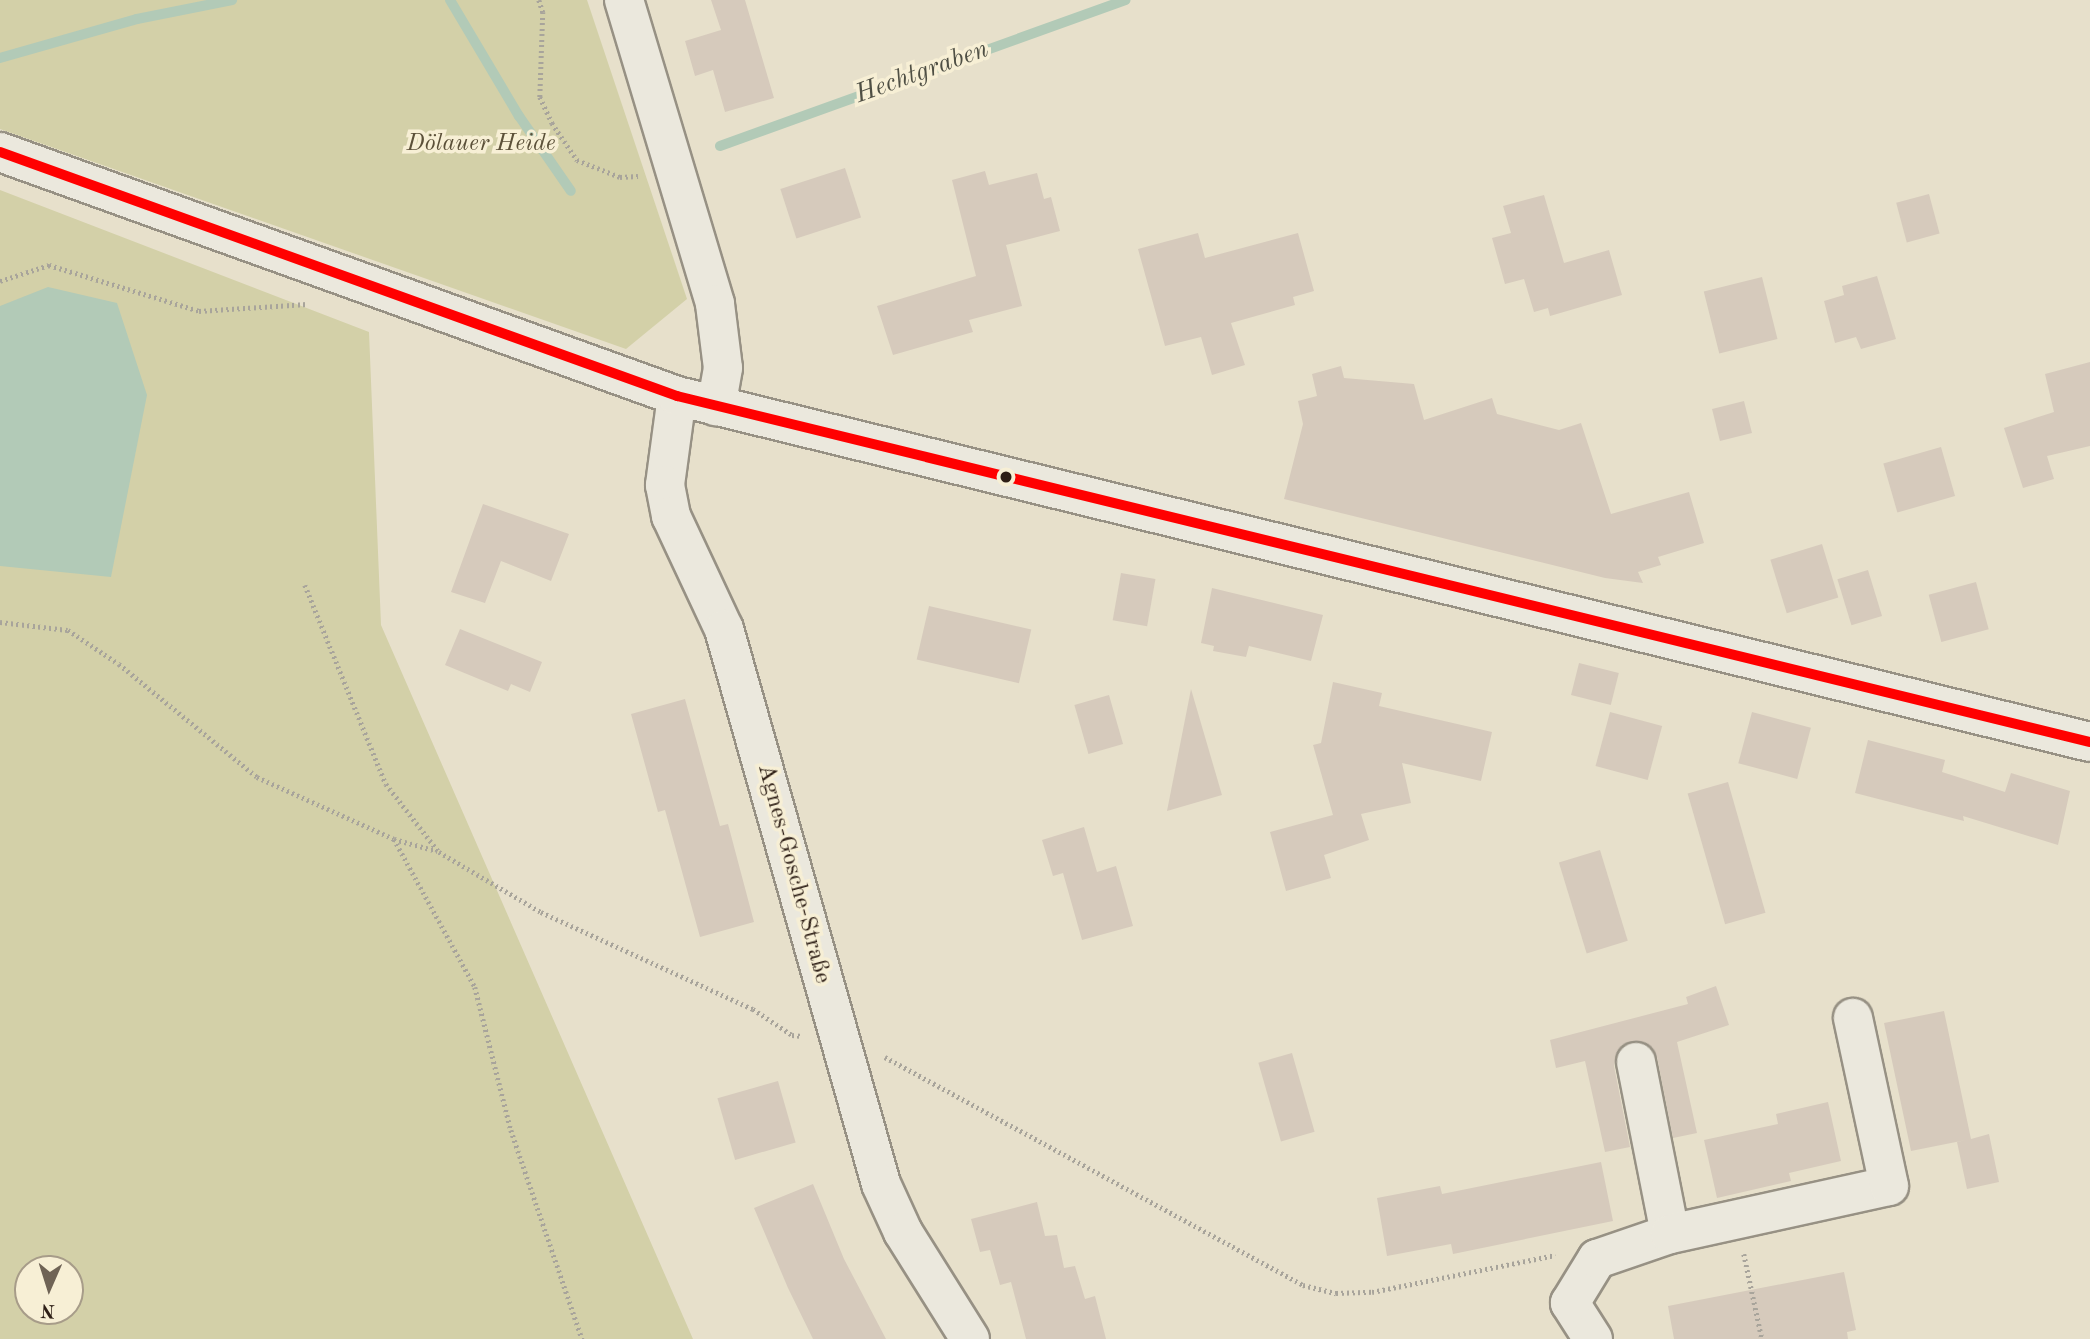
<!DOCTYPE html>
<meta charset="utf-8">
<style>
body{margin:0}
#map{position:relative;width:2090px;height:1339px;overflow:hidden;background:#e7e0cb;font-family:"Old Standard TT",serif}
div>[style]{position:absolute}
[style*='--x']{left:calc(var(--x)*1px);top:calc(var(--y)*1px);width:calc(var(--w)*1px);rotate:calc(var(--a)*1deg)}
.green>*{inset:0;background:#d3d0a8}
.water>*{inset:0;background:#b2cab7}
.stream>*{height:10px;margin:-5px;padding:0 5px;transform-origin:5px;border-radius:5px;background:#b2cab7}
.building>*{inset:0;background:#d6cabc;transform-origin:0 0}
.path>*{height:4.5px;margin-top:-2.25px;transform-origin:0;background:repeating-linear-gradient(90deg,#a8a49b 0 2px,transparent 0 5.5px)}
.roads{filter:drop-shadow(2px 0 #979184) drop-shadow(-2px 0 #979184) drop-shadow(0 2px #979184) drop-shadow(0 -2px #979184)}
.minor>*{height:38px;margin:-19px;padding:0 19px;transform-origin:19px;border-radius:19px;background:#ebe8dd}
.secondary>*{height:38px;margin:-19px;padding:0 19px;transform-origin:19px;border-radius:19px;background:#ebe8dd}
.bus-1>*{height:10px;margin:-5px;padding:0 5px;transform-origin:5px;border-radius:5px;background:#f00}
.dots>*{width:19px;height:19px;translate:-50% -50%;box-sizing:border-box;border:4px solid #f7efd5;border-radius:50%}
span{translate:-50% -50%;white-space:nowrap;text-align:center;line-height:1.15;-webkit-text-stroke:7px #f7efd5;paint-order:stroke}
.park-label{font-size:24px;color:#5b5039;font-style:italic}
.street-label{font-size:24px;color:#2e1f16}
.water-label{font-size:26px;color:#4f4f44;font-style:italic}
.north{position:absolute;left:14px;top:1255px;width:70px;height:70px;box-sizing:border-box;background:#f7efd5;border:2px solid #a79c89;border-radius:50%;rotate:183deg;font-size:19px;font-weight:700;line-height:28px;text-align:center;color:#2e1f16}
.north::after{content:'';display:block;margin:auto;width:24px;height:32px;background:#6f6355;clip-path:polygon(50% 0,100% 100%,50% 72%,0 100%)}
</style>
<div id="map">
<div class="green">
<div style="clip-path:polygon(0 0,587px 0,687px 299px,626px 349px,0 129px)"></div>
<div style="clip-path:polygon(evenodd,0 190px,369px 332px,381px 625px,693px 1339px,0 1339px,0 190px,28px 1269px,70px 1269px,70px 1311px,28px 1311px,28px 1269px)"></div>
</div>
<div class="water">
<div style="clip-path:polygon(48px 287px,117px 303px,147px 395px,111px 577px,0 566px,0 306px)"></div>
</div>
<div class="stream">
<div style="--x:450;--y:0;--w:135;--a:59.3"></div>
<div style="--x:519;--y:116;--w:91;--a:55.3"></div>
<div style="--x:0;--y:58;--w:142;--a:-15.9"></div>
<div style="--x:137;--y:19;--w:97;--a:-11.3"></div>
<div style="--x:720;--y:146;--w:431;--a:-19.8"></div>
</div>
<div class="building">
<div style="clip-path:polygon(711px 0,745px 0,774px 98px,725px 112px,713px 70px,695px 76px,685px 41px,721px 30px)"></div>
<div style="left:845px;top:168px;width:52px;height:68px;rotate:72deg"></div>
<div style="clip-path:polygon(985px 171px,989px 185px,1037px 173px,1044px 199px,1051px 197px,1060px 231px,1006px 245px,1022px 306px,969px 320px,973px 332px,893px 355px,877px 306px,976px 276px,952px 180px)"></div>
<div style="left:1929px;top:194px;width:41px;height:34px;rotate:75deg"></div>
<div style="clip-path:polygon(1544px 195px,1564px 263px,1609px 250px,1622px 295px,1550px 316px,1548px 308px,1534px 312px,1524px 279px,1505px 284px,1492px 238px,1511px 233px,1503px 206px)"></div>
<div style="clip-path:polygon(1198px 233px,1205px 258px,1298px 233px,1314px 291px,1293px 297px,1295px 305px,1231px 323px,1245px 365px,1212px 375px,1201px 337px,1165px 346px,1138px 249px)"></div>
<div style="clip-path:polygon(1877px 276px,1896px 339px,1861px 349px,1856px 337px,1835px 343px,1824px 301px,1844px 295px,1842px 286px)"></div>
<div style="left:1762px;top:277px;width:64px;height:60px;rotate:76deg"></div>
<div style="clip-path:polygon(2090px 362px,2090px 446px,2047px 456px,2054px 479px,2023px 488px,2004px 428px,2054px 412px,2045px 374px)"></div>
<div style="clip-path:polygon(1341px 366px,1344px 378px,1414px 384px,1424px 420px,1492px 398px,1497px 414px,1559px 430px,1581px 423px,1611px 514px,1689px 492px,1704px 543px,1658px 557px,1661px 565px,1638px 572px,1643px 583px,1605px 578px,1284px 499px,1303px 424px,1298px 401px,1317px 396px,1312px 374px)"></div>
<div style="left:1744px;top:401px;width:33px;height:33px;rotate:76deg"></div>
<div style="left:1941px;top:447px;width:51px;height:60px;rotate:74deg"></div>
<div style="clip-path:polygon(483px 504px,569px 534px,551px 581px,501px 561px,485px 603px,451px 592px)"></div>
<div style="left:1822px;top:544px;width:56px;height:54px;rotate:73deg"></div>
<div style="left:1868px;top:570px;width:48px;height:32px;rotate:73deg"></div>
<div style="left:1121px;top:573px;width:35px;height:48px;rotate:10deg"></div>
<div style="left:1976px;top:582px;width:49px;height:49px;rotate:75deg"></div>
<div style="clip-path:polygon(1212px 588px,1323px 615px,1311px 661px,1249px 646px,1246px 657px,1213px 651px,1214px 646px,1201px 643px)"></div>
<div style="left:929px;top:606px;width:105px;height:55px;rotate:13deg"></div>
<div style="clip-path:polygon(460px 629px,542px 662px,530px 692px,511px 684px,508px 691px,445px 665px)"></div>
<div style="left:1579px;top:663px;width:41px;height:33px;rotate:14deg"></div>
<div style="clip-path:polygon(1333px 682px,1382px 693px,1379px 706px,1492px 732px,1481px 781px,1402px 763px,1411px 803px,1361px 814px,1369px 840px,1324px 855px,1331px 878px,1286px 891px,1270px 832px,1333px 815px,1313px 745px,1321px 743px)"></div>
<div style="clip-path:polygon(1191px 689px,1222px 795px,1167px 811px)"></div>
<div style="left:1109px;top:695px;width:51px;height:36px;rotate:74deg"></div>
<div style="clip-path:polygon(685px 699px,720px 826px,728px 824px,754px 922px,700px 937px,665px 810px,658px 812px,631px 714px)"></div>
<div style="left:1610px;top:712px;width:54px;height:56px;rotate:15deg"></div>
<div style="left:1752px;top:712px;width:61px;height:53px;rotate:15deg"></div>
<div style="clip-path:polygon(1868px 740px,1945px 760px,1942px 772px,2005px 792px,2011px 773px,2070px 791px,2058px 845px,1963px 816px,1964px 821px,1855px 793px)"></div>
<div style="left:1728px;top:782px;width:136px;height:42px;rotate:74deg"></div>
<div style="clip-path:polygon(1084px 827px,1097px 872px,1116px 866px,1133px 926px,1082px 940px,1063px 873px,1053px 876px,1042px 840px)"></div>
<div style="left:1600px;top:850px;width:95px;height:43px;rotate:73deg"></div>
<div style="clip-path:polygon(1716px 986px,1729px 1025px,1677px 1042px,1697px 1133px,1673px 1138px,1657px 1057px,1644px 1042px,1631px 1041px,1616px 1054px,1614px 1066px,1630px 1147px,1605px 1152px,1585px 1061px,1556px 1068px,1550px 1040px,1688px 1004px,1686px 997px)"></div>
<div style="clip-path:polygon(1944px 1011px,1971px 1139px,1989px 1134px,1999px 1182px,1967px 1189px,1957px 1142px,1966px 1140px,1911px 1151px,1884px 1023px)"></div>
<div style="left:1292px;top:1053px;width:82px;height:35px;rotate:74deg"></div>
<div style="left:778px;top:1081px;width:64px;height:63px;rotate:74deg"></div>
<div style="clip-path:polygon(1828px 1102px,1841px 1161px,1789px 1173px,1791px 1181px,1717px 1198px,1704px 1140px,1778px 1124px,1776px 1114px)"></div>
<div style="clip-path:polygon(1601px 1162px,1613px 1221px,1453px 1254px,1451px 1244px,1387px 1256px,1377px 1198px,1440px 1186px,1442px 1194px)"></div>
<div style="clip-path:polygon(813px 1184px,844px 1259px,886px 1339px,813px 1339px,788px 1288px,754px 1208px)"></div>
<div style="clip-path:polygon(1037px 1202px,1045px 1236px,1057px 1235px,1064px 1268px,1075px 1266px,1085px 1299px,1095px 1296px,1106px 1339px,1026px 1339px,1011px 1282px,1000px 1285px,990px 1250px,980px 1252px,971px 1219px)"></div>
<div style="clip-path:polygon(1844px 1272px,1856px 1330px,1847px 1332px,1848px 1339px,1674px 1339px,1668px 1306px)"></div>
</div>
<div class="path">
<div style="--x:539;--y:0;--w:13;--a:72"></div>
<div style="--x:543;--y:12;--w:85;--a:92"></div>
<div style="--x:540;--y:97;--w:29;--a:65"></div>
<div style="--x:552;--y:123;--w:45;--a:56"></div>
<div style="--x:577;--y:160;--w:46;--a:21.6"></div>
<div style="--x:620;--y:177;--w:18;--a:-3"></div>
<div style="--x:0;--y:281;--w:52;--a:-18.1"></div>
<div style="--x:49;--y:265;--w:157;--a:17"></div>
<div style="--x:199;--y:311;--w:108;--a:-3.7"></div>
<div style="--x:305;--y:585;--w:215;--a:67.9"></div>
<div style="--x:386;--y:784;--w:86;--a:52.1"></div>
<div style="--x:439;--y:852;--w:118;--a:30.5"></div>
<div style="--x:541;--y:912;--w:233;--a:24.6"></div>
<div style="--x:753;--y:1009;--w:47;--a:33.7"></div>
<div style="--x:792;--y:1035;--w:10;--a:6"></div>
<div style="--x:0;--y:622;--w:68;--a:6.7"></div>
<div style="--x:68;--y:630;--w:61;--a:33.7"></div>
<div style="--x:119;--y:664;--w:178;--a:39.3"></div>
<div style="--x:257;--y:777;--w:150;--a:24.3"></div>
<div style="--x:394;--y:839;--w:45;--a:15.6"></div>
<div style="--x:394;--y:839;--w:169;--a:61.3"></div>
<div style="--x:475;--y:987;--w:147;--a:75.9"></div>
<div style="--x:511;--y:1130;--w:221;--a:71.2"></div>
<div style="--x:885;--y:1057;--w:476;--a:28.6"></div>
<div style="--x:1303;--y:1285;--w:34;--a:14"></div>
<div style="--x:1336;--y:1293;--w:36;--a:-2"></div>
<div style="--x:1372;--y:1292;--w:187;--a:-11.4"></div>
<div style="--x:1744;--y:1254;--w:87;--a:78"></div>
</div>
<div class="roads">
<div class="minor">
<div style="--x:624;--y:0;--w:317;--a:73.3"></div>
<div style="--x:715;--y:304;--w:64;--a:82.9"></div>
<div style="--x:723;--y:368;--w:39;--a:100"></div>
<div style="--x:677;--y:396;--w:90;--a:97.7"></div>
<div style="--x:665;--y:485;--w:32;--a:79"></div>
<div style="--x:671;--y:516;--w:125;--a:64.9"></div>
<div style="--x:724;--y:629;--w:577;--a:74.2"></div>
<div style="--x:881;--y:1184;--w:53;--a:65.4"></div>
<div style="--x:903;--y:1232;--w:126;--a:57.9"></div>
<div style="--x:1636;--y:1062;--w:175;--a:78.8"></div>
<div style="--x:1593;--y:1339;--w:43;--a:-122.6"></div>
<div style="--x:1570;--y:1303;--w:52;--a:-58.5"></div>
<div style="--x:1597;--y:1259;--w:77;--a:-18.9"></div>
<div style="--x:1670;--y:1234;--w:224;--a:-12.4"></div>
<div style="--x:1889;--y:1186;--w:172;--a:-102.1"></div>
</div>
<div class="secondary">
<div style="--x:0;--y:152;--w:720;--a:19.82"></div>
<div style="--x:677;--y:396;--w:1455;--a:13.76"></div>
</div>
</div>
<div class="bus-1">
<div style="--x:0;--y:152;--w:720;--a:19.82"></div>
<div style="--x:677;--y:396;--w:1455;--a:13.76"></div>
</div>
<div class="dots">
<div style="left:1006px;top:477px;background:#2e1f16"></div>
</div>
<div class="park-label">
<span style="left:481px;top:145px">Dölauer Heide</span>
</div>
<div class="street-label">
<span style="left:793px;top:874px;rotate:75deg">Agnes-Gosche-Straße</span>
</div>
<div class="water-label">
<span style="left:922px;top:73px;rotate:-20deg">Hechtgraben</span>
</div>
<div class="north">N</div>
</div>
